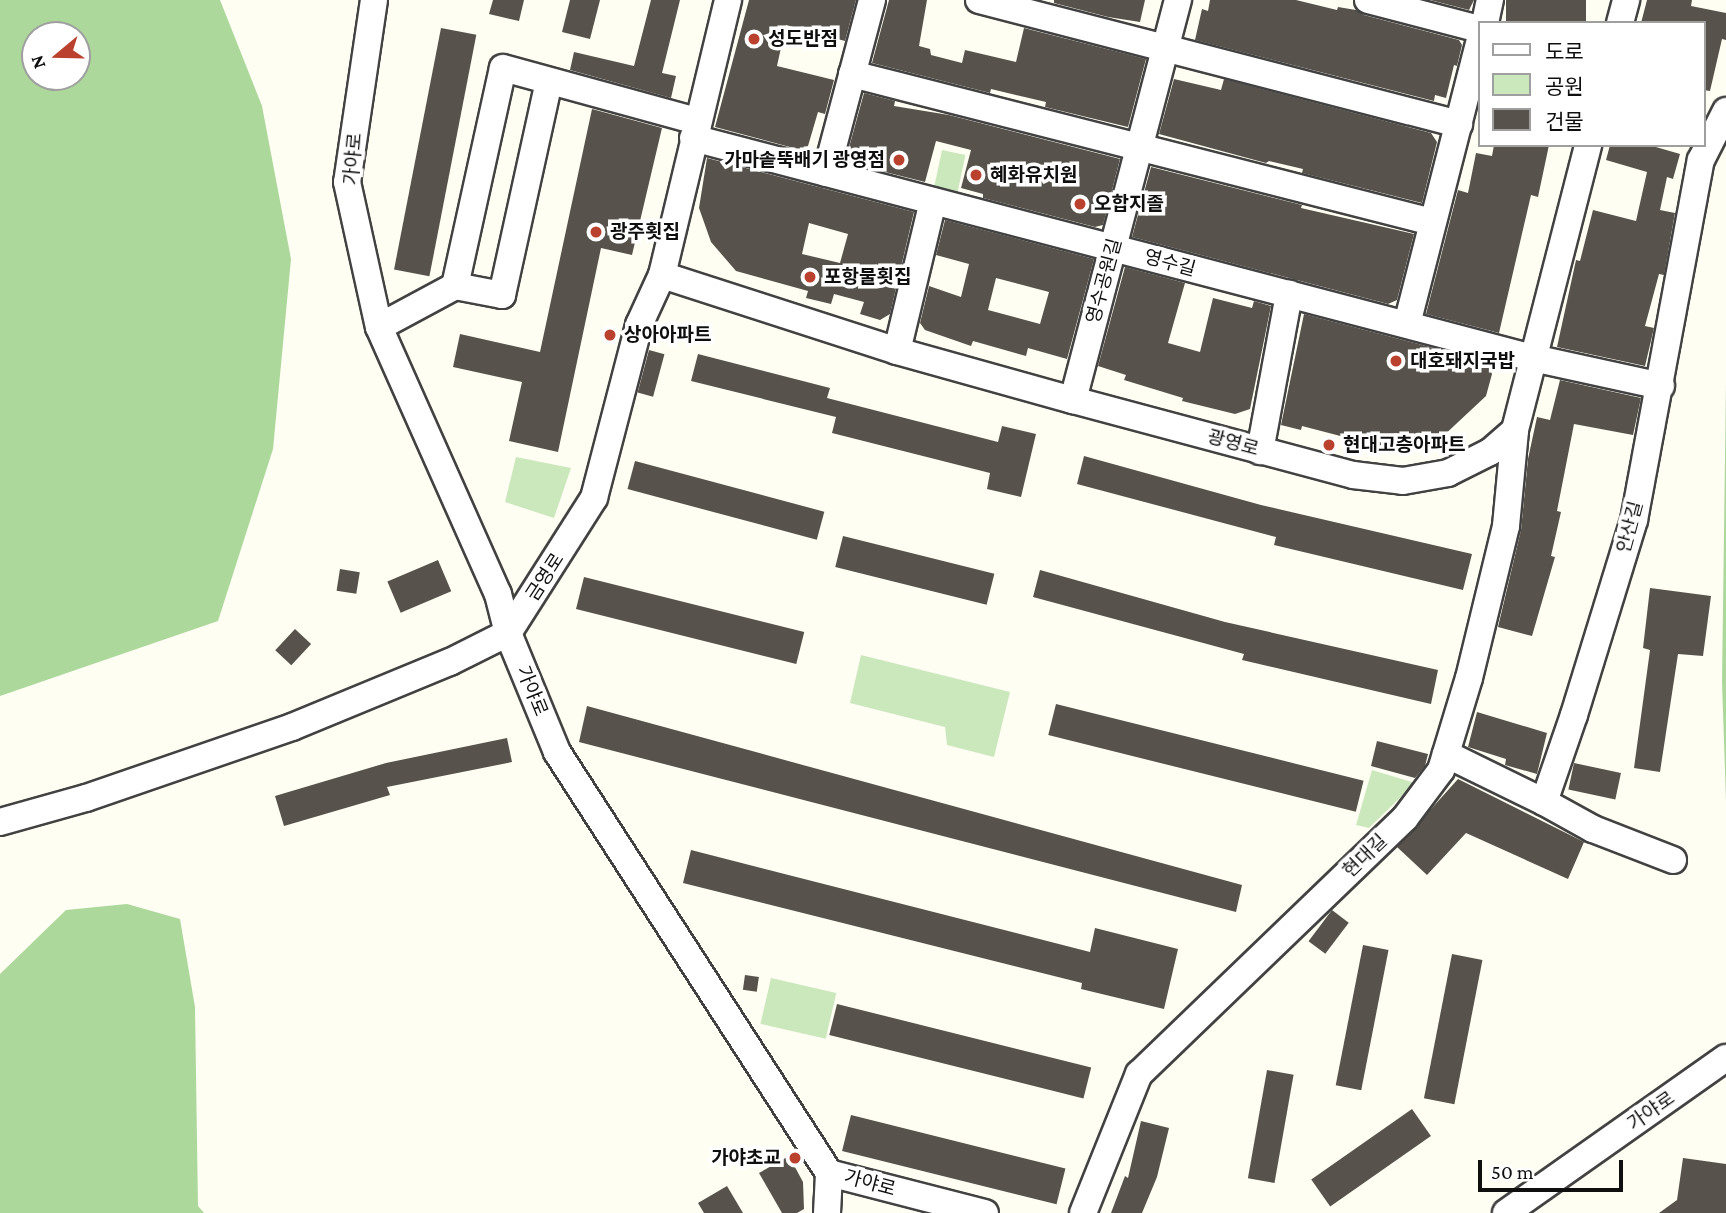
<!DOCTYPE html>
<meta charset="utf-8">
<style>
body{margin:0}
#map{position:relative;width:1726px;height:1213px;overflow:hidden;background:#fefef2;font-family:"Crimson Pro","Noto Sans KR",serif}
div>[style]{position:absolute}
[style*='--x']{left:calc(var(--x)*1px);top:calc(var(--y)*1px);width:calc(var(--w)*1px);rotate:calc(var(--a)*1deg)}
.green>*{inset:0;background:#cbe8bd;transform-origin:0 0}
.forest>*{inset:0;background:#acd89c}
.building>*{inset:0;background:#57534c;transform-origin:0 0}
.roads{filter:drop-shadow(2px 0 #424242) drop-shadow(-2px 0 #424242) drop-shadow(0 2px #424242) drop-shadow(0 -2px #424242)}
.minor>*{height:26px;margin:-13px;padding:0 13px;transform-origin:13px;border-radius:13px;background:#fff}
.dots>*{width:19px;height:19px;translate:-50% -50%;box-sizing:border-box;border:4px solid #fff;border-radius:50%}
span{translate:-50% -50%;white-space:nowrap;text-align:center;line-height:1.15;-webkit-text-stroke:7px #fff;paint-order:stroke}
.poi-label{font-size:19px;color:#0f0f0f;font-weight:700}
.left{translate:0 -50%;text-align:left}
.right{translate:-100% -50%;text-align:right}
.street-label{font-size:19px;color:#0f0f0f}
.legend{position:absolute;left:1478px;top:21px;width:228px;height:126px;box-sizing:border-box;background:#fff;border:2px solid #9f9f9f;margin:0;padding:9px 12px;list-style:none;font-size:21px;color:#0f0f0f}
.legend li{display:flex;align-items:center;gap:14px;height:35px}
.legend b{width:35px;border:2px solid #9f9f9f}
.north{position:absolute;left:21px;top:21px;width:70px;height:70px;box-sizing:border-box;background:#fff;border:2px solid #9f9f9f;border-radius:50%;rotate:251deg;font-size:19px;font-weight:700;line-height:28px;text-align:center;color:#0f0f0f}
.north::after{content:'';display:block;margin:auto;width:24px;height:32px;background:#ba412d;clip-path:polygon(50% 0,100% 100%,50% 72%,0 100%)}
.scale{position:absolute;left:1478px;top:1160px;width:145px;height:32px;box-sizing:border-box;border:4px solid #0f0f0f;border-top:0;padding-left:9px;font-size:21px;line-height:24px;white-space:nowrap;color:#0f0f0f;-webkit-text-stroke:5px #fff;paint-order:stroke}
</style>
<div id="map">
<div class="green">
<div style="left:942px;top:150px;width:24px;height:37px;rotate:12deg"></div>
<div style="clip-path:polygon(516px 457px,571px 468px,554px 518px,505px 502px)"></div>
<div style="clip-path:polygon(861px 655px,1010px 692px,994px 757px,947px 745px,945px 727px,850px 703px)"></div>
<div style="clip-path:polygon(1372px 770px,1415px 783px,1369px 828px,1356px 825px)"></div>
<div style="left:771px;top:978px;width:67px;height:47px;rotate:13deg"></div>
</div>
<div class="forest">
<div style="clip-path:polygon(evenodd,0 0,220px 0,262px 106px,291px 259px,273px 449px,218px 621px,0 696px,0 0,35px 35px,77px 35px,77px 77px,35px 77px,35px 35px)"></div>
<div style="clip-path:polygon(1726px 383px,1726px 801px,1722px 682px)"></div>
<div style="clip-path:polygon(127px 904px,180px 919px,195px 1007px,198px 1206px,204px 1213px,0 1213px,0 974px,66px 910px)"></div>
</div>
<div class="building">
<div style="clip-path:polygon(493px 0,524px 0,519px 21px,489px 14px)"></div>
<div style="clip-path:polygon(570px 0,600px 0,590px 39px,562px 32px)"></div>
<div style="clip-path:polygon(651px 0,680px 0,662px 73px,676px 76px,671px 98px,570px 70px,574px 52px,634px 66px)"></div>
<div style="clip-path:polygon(749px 0,856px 0,845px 41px,786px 25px,777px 66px,834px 80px,825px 114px,818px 112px,808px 146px,801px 150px,715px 127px)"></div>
<div style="clip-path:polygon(889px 0,927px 0,919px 46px,930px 49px,931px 55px,962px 63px,965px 50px,1016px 62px,1024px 28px,1146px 59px,1128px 127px,1045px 107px,1046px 102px,991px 89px,990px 93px,872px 63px)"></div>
<div style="clip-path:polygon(1054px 0,1145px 0,1140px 22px,1108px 17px,1054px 3px)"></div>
<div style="clip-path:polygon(1210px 0,1296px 0,1337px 10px,1338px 7px,1356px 10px,1364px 15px,1459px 40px,1462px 45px,1457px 66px,1454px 65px,1446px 98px,1435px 95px,1434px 101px,1195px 40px,1202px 9px,1208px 11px)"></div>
<div style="clip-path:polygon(1430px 0,1474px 0,1469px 10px)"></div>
<div style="left:1506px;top:0;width:80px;height:24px"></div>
<div style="clip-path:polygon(1647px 0,1692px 0,1691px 6px,1726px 13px,1726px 40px,1722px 39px,1710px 91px,1703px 90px,1703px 23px,1641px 23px)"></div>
<div style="left:441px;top:28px;width:36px;height:246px;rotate:11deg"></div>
<div style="clip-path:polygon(1174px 79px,1221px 90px,1224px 79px,1431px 133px,1437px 142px,1422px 203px,1302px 173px,1303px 169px,1269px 161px,1266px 163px,1159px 134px)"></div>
<div style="clip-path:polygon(864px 93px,895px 101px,894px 106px,949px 115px,1120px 159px,1103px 225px,1095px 227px,983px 198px,983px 194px,961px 188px,971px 150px,936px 141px,925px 182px,845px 162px)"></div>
<div style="clip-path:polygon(592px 109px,662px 128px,632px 255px,601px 248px,558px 452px,509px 441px,522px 382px,453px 367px,460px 334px,540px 352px)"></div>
<div style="clip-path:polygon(1494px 145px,1549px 145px,1538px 197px,1531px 195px,1499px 333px,1426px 314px,1458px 190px,1468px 193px,1476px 153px,1492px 156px)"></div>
<div style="clip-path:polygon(1610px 145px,1649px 145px,1680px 154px,1673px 179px,1667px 177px,1660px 210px,1675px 213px,1664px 275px,1659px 274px,1645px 326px,1654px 328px,1645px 366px,1557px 347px,1576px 260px,1580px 261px,1593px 210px,1636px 221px,1647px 172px,1606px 160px)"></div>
<div style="clip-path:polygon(evenodd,707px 158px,914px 212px,890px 314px,880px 320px,860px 314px,864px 302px,834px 294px,831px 304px,806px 298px,808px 291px,736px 271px,711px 242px,699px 208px,707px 158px,809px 223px,848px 234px,840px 263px,802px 254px,809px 223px)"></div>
<div style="clip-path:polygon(1151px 167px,1302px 205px,1301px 208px,1414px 234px,1397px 300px,1388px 304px,1132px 237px)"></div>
<div style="clip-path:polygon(evenodd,945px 220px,1094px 259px,1067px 359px,1028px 348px,1026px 356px,973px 341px,971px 346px,925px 330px,920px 323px,929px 286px,961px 297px,969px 264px,936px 255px,945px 220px,996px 278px,1049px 292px,1040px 324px,988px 310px,996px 278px)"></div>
<div style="clip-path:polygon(1125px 267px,1185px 283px,1168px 343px,1200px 352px,1213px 298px,1252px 308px,1254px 301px,1271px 306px,1250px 409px,1235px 414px,1182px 401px,1183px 398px,1124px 380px,1126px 375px,1098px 366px)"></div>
<div style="clip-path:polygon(1304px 314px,1487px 362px,1492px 374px,1486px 396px,1440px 439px,1398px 451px,1302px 426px,1301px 430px,1281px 425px)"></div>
<div style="left:649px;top:350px;width:16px;height:44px;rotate:15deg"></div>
<div style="clip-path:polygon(698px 354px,830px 388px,827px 398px,998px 442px,1002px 426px,1036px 434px,1021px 497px,987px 489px,990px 473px,832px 433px,836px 417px,691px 381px)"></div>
<div style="clip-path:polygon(1560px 380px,1641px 398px,1633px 435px,1574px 424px,1557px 511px,1561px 512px,1551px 556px,1555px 557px,1532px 636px,1498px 627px,1521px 530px,1528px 459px,1537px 417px,1550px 420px)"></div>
<div style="clip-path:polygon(1084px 456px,1261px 505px,1472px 554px,1463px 590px,1274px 545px,1276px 537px,1077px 484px)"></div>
<div style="left:635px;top:461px;width:196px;height:29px;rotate:15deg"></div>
<div style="left:843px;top:536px;width:156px;height:32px;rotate:14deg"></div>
<div style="left:438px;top:560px;width:34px;height:55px;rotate:67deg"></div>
<div style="left:340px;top:569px;width:20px;height:22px;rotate:9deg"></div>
<div style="clip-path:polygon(1040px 570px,1225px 622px,1438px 670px,1431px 704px,1242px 660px,1244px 654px,1033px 597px)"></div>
<div style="left:584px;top:577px;width:227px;height:33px;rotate:14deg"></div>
<div style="clip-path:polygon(1650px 588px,1711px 596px,1703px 656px,1678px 654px,1660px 772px,1634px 768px,1650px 650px,1643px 648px)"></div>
<div style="left:295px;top:629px;width:22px;height:29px;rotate:43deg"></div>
<div style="left:1056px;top:704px;width:317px;height:32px;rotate:14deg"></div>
<div style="clip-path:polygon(587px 706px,1242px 885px,1236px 912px,579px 742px)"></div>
<div style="clip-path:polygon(1477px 712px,1547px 733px,1537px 774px,1505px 765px,1506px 759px,1468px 747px)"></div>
<div style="clip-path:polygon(507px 738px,512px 762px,387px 787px,390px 795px,284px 826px,275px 796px,386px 763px)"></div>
<div style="clip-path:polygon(1377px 741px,1428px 754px,1425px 766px,1415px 778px,1371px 766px)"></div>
<div style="left:1574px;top:763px;width:48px;height:27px;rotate:12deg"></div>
<div style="clip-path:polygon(1458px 779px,1584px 842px,1568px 879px,1466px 833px,1427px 875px,1397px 847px)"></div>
<div style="clip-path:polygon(691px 850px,1090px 952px,1095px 928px,1178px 949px,1164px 1009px,1081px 989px,1082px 983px,683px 883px)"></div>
<div style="left:1332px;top:910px;width:21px;height:39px;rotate:37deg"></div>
<div style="left:1363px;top:945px;width:26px;height:143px;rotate:11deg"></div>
<div style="left:1452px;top:954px;width:31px;height:147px;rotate:11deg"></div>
<div style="left:745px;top:975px;width:14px;height:15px;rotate:8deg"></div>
<div style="left:837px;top:1004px;width:262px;height:32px;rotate:14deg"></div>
<div style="left:1267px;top:1070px;width:27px;height:110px;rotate:10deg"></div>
<div style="left:1412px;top:1109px;width:33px;height:123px;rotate:55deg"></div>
<div style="left:851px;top:1115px;width:221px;height:37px;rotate:14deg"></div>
<div style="clip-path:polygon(1141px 1121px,1169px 1128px,1157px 1177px,1142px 1213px,1111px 1213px,1125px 1176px,1128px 1178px)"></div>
<div style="clip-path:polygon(789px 1156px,803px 1182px,804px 1209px,797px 1213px,782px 1213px,759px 1173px)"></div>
<div style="clip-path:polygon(1683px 1158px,1726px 1164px,1726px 1213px,1659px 1213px,1677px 1200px)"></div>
<div style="clip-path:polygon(727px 1186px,743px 1213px,704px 1213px,698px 1203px)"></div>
</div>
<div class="roads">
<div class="minor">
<div style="--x:374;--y:0;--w:184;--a:98.4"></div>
<div style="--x:347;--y:182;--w:148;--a:77.6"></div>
<div style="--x:379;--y:327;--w:292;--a:66"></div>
<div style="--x:498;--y:594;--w:40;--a:75.6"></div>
<div style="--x:508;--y:633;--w:129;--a:67.6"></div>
<div style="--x:557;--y:752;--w:501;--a:57.13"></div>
<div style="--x:829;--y:1173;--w:161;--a:14.4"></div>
<div style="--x:979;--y:0;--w:496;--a:14.5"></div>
<div style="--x:1368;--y:0;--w:115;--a:14.6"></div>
<div style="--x:1485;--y:23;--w:24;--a:-78"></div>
<div style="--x:1620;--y:23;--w:24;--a:-75"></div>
<div style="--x:852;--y:74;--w:599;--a:14.31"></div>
<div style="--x:693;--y:138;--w:868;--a:14.68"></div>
<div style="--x:1533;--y:358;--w:131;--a:12.3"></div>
<div style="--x:826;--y:173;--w:179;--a:-75.1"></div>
<div style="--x:662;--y:275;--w:247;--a:17.9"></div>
<div style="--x:897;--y:351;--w:183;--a:15.6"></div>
<div style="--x:1073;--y:400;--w:290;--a:15"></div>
<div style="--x:1353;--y:475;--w:50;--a:6.8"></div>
<div style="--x:1403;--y:481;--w:46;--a:-10.1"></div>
<div style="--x:1448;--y:473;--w:47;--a:-26.6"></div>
<div style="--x:1490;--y:452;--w:33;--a:-41"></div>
<div style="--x:1515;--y:430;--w:294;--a:-75.6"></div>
<div style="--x:455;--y:286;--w:48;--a:10.8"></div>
<div style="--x:502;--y:295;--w:219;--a:-77.6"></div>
<div style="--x:1407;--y:324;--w:289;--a:-75.6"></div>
<div style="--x:379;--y:327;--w:86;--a:-28.3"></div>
<div style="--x:455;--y:286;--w:223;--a:-77.6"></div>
<div style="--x:503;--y:68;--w:201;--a:15.3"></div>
<div style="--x:897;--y:351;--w:154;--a:-76.5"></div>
<div style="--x:1073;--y:400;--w:414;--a:-75.3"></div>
<div style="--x:1260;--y:451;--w:160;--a:-79.5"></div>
<div style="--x:1446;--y:754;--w:109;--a:26.1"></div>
<div style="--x:0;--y:822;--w:89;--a:-15.6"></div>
<div style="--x:86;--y:798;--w:218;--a:-19"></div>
<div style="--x:292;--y:727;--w:171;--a:-22.4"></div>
<div style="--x:450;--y:662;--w:65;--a:-26.6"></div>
<div style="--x:508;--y:633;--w:160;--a:-57.5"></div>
<div style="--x:594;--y:498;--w:179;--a:-75.4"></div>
<div style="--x:639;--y:325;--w:55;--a:-65.3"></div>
<div style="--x:662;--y:275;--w:283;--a:-76.5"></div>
<div style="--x:1673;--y:860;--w:86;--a:-158.8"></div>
<div style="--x:1593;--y:829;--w:56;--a:-151.1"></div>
<div style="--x:1544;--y:802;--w:92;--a:-71"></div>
<div style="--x:1574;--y:715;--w:204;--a:-72.9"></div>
<div style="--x:1634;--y:520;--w:366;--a:-79.5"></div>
<div style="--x:1701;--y:160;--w:55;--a:-63"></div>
<div style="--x:827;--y:1213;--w:40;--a:-87.1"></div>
<div style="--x:1083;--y:1213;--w:150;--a:-68.1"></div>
<div style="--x:1139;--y:1074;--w:369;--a:-43.9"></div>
<div style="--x:1405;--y:818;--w:60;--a:-53.1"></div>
<div style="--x:1441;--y:770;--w:96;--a:-73.1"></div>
<div style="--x:1469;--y:678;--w:156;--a:-76.3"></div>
<div style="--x:1506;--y:526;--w:96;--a:-84.6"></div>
<div style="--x:1506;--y:1213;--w:269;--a:-35.2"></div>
</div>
</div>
<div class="dots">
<div style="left:754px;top:39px;background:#ba412d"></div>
<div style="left:899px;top:160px;background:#ba412d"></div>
<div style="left:976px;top:175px;background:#ba412d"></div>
<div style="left:1080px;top:204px;background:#ba412d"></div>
<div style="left:596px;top:232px;background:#ba412d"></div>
<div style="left:810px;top:277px;background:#ba412d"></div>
<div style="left:610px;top:335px;background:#ba412d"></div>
<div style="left:1396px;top:361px;background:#ba412d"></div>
<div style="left:1329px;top:445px;background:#ba412d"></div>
<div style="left:795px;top:1158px;background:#ba412d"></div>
</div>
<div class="poi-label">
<span class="left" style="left:768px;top:39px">성도반점</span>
<span class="right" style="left:885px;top:160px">가마솥뚝배기 광영점</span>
<span class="left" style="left:990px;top:175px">혜화유치원</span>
<span class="left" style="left:1094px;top:204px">오합지졸</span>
<span class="left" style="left:610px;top:232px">광주횟집</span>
<span class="left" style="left:824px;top:277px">포항물횟집</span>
<span class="left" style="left:624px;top:335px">상아아파트</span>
<span class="left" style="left:1410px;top:361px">대호돼지국밥</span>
<span class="left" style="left:1343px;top:445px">현대고층아파트</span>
<span class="right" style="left:781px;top:1158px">가야초교</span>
</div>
<div class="street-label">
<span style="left:353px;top:159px;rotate:-85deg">가야로</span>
<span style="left:1170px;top:263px;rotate:15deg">영수길</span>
<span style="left:1104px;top:281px;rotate:-75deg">영수공원길</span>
<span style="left:1233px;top:443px;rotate:15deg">광영로</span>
<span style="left:1630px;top:527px;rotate:-75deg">안산길</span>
<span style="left:545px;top:577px;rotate:-57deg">금영로</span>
<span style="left:532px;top:691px;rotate:68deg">가야로</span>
<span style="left:1365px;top:856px;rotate:-44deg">현대길</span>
<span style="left:1651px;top:1111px;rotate:-35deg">가야로</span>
<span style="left:870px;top:1183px;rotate:15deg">가야로</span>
</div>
<ul class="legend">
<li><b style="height:9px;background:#fff"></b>도로</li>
<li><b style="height:19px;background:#cbe8bd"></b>공원</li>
<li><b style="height:19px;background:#57534c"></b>건물</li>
</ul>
<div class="north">N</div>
<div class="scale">50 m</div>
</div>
